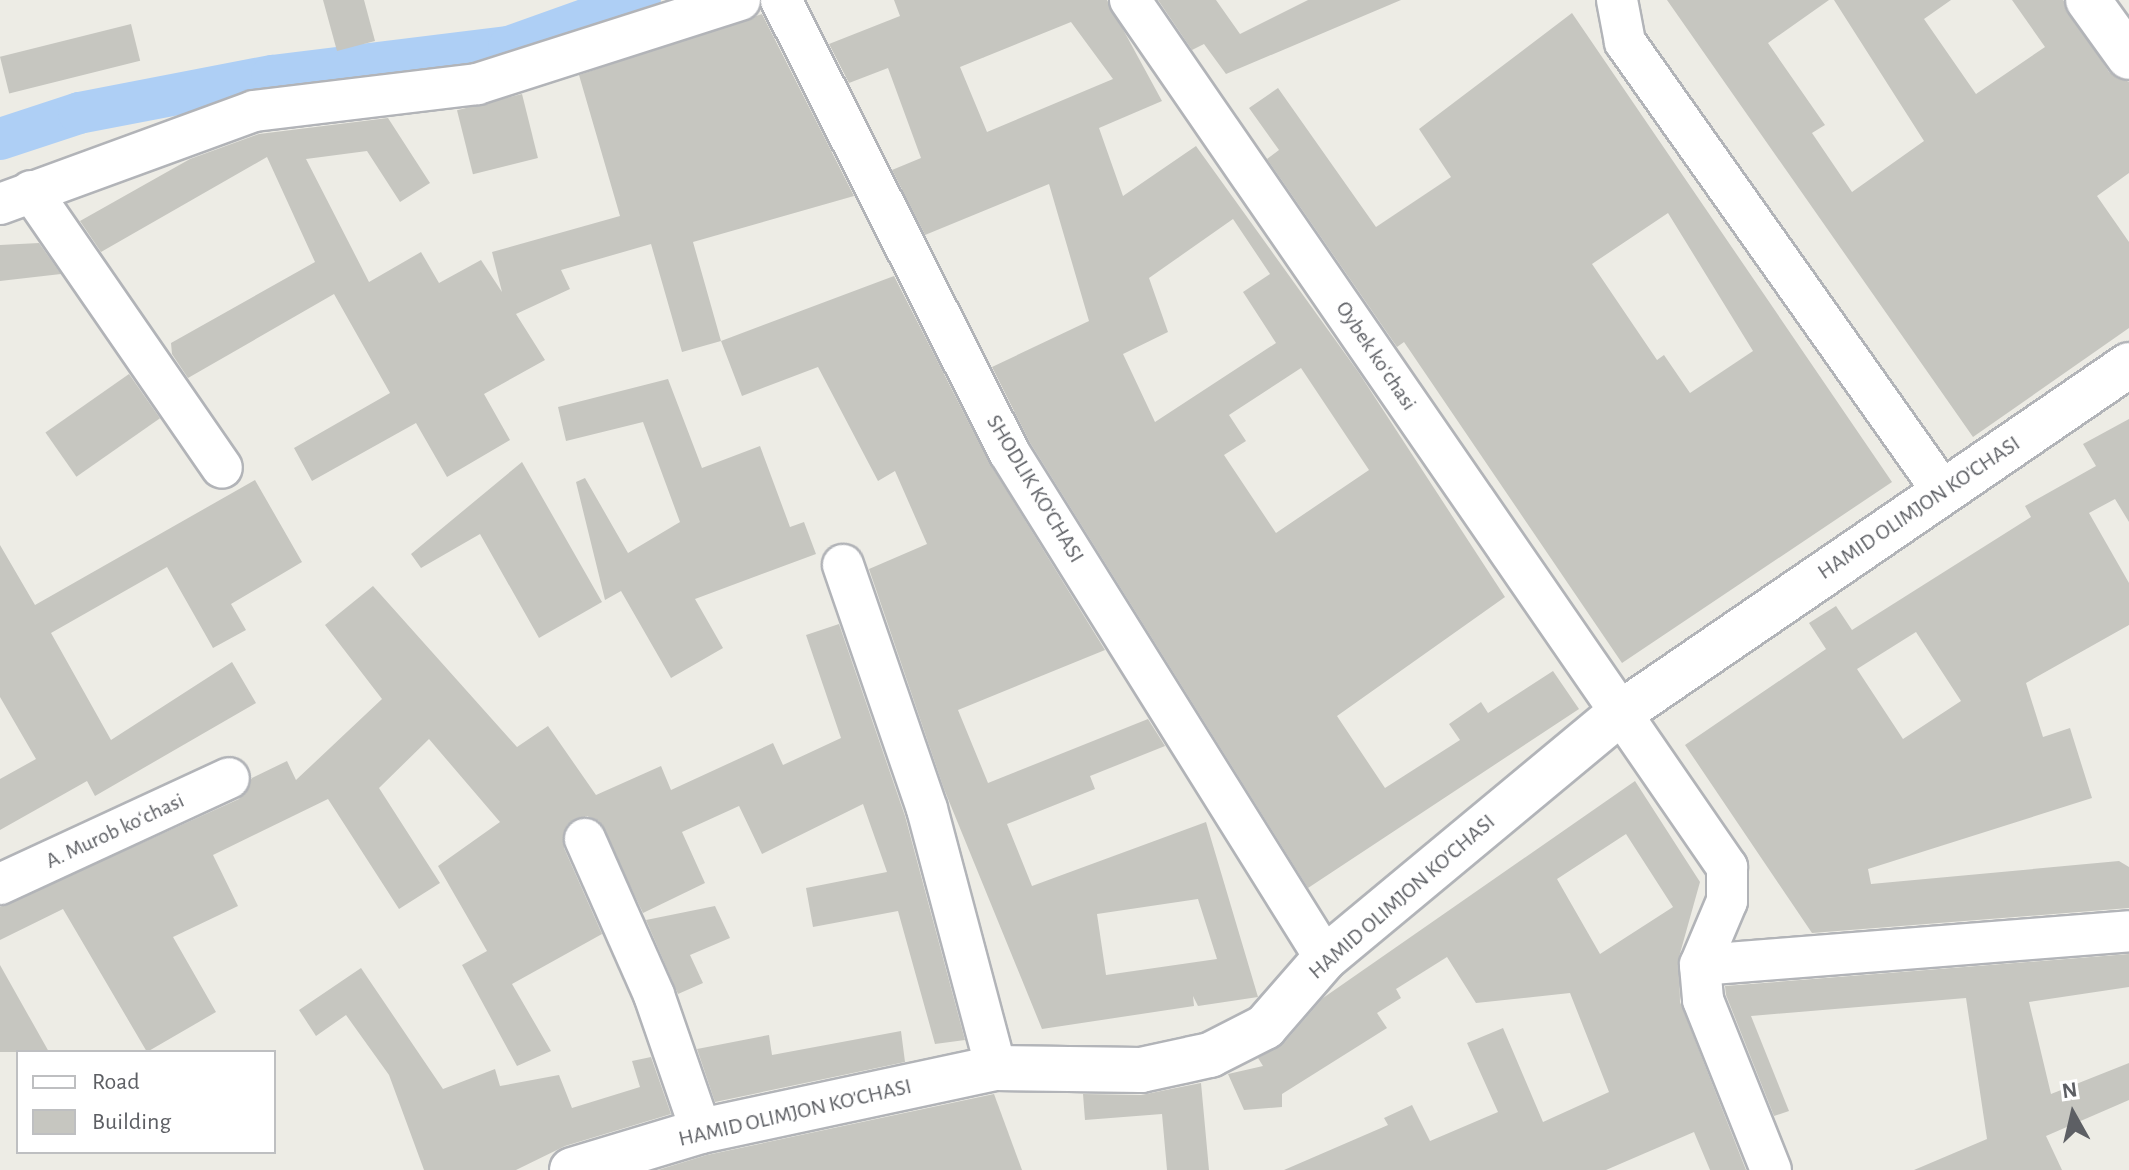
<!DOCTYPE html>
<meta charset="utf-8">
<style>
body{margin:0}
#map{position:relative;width:2129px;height:1170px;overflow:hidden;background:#edece5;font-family:"Alegreya Sans",sans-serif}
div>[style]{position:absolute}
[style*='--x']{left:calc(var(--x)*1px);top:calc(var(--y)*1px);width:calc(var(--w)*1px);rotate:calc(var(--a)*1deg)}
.canal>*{height:42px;margin:-21px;padding:0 21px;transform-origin:21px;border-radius:21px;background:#aecff5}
.building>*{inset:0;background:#c6c6c0;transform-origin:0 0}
.roads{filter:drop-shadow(2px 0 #b2b4b8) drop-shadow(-2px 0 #b2b4b8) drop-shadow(0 2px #b2b4b8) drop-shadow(0 -2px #b2b4b8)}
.minor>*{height:40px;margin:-20px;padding:0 20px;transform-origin:20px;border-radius:20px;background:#fff}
.tertiary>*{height:44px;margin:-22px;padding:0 22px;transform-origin:22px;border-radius:22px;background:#fff}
span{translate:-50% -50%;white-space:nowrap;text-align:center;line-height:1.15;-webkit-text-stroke:7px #fff;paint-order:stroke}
.street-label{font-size:22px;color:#5d5f64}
.legend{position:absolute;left:16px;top:1050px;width:260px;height:104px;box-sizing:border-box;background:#fff;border:2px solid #bebfc1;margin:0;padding:10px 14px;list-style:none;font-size:24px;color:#5d5f64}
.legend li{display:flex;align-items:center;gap:16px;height:40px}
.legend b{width:40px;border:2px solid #bebfc1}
.north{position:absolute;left:2033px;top:1074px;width:80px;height:80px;-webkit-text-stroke:6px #fff;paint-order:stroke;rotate:352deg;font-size:22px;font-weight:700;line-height:32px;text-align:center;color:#5d5f64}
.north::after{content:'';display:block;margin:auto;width:28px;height:36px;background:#5d5f64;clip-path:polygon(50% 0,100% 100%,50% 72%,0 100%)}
</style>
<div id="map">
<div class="canal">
<div style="--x:0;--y:139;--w:83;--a:-18.2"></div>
<div style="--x:79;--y:113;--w:197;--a:-10.9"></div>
<div style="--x:272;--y:76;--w:239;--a:-7"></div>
<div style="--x:509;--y:47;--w:139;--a:-19.7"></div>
</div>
<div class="building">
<div style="clip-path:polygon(323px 0,364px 0,375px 41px,337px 51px)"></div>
<div style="clip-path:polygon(evenodd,894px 0,1107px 0,1162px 101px,1099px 128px,1123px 196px,1196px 146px,1359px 373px,1505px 597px,1337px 716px,1385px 788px,1460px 740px,1449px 724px,1481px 702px,1488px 713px,1553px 671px,1579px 709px,1308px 888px,1029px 441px,992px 367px,1089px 321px,1049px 184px,925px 235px,892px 170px,921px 158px,888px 68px,849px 83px,829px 44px,900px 16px,894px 0,1071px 22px,1113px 79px,987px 132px,960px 67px,1071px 22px,894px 0,1233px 219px,1270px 274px,1243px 292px,1276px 343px,1155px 422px,1123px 354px,1168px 332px,1149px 278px,1233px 219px,894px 0,1301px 368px,1369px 470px,1276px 533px,1224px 455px,1246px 441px,1229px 415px,1301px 368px)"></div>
<div style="clip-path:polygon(1158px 0,1216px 0,1240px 34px,1308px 0,1401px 0,1226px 74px,1204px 44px,1192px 50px)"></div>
<div style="clip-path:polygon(1667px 0,1829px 0,1768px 43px,1825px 125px,1812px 133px,1852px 192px,1924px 141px,1834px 0,1951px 0,1924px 19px,1976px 94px,2045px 47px,2012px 0,2063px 0,2109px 72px,2129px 82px,2129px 173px,2097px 196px,2129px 242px,2129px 328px,1973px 437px)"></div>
<div style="clip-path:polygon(evenodd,1572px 13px,1892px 482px,1622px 663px,1404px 342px,1397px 347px,1267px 159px,1279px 150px,1249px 108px,1278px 88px,1376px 227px,1451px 177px,1419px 129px,1572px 13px,1668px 213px,1753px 351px,1690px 393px,1664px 355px,1657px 360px,1592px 264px,1668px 213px)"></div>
<div style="clip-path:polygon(762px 14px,854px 196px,693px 242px,721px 341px,682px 352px,651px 244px,561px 270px,570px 289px,516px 314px,545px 360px,484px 394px,510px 440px,447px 477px,416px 423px,312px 481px,294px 448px,390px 393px,334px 294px,188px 378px,172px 354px,171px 343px,315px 262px,267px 157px,101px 252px,80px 221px,190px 159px,259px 134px,388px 118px,430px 183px,400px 202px,367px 151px,306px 159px,369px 282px,421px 252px,439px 283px,481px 260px,502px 292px,492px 252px,620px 216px,579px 75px)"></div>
<div style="left:131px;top:24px;width:38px;height:135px;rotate:76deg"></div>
<div style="left:522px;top:94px;width:66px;height:67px;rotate:76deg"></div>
<div style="clip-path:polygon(39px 243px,61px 274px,0 281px,0 245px)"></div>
<div style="clip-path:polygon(evenodd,894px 276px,989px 462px,1105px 650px,958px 710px,988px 783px,1148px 719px,1165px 746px,1090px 776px,1095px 789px,1007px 824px,1032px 886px,1206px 822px,1258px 997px,1198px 1006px,1193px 996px,1194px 1006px,1042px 1029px,944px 789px,869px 569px,927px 544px,895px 471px,878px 481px,818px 367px,742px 396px,721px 341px,894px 276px,1198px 899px,1217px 959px,1106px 975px,1097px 914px,1198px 899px)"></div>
<div style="left:129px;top:374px;width:54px;height:102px;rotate:55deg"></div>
<div style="clip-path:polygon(668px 379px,702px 468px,760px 446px,790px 527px,804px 522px,816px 554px,695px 599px,723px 648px,671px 678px,621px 591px,605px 600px,576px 482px,585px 478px,628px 553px,680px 522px,643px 422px,566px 441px,558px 407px)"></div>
<div style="clip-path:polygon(evenodd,2129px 419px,2129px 522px,2115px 499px,2089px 513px,2129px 583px,2129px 625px,2026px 683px,2043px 737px,2070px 728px,2092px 798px,1868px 869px,1871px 884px,2119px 861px,2129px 867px,2129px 908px,1812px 933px,1685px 745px,1826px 649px,1809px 623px,1836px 606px,1852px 630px,2031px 517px,2025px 506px,2096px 466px,2083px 444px,2129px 419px,1916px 632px,1961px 701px,1903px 739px,1857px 669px,1916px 632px)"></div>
<div style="clip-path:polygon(522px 462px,602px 602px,539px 638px,480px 534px,421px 568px,411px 554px)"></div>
<div style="clip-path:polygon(255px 480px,302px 562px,231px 604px,246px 630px,213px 648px,167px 567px,51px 633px,111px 740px,232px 662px,256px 703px,95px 796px,87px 781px,0 830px,0 779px,36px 759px,0 697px,0 545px,35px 605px)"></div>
<div style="clip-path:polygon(373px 586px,517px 747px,548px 726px,596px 795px,661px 766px,671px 790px,773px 743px,783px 765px,841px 738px,806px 635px,839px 624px,905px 816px,965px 1040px,935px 1044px,898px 911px,813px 927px,806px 888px,887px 872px,863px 804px,762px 854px,739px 806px,682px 832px,705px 883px,643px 913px,599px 821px,587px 816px,567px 825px,564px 848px,602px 934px,512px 984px,551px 1051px,517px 1066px,462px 965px,487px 951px,438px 866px,500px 822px,429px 739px,379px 788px,440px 883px,399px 909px,328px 799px,213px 855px,238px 906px,173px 937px,216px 1012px,147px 1052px,63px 909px,0 940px,0 907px,239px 799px,252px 778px,287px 761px,296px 780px,382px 699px,325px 625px)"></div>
<div style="clip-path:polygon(evenodd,1635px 781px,1700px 882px,1679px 957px,1680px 1002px,1746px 1170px,1710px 1170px,1694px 1132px,1606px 1170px,1284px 1170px,1388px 1125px,1384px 1118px,1412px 1105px,1430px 1141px,1498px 1112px,1467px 1043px,1503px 1028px,1543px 1122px,1609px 1092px,1570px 993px,1476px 1003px,1447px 957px,1396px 989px,1401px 998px,1377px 1013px,1387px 1028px,1282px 1094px,1282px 1107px,1244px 1110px,1228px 1074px,1263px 1066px,1258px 1058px,1283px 1044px,1323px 998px,1635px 781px,1626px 834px,1673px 907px,1600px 954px,1557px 879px,1626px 834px)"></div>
<div style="clip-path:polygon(715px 906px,730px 938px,690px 955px,703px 983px,678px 994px,646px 920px)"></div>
<div style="clip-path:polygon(2129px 954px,2129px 987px,2029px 1002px,2051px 1094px,2129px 1063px,2129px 1100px,2046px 1136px,2062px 1170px,1914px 1170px,1987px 1139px,1966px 998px,1751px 1016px,1789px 1111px,1774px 1116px,1726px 995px,1725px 986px)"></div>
<div style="clip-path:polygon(0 965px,49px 1052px,0 1052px)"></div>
<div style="clip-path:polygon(361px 968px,443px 1089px,495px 1069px,500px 1086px,559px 1075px,572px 1108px,640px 1087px,632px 1061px,651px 1057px,671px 1114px,565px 1146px,516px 1170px,424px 1170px,389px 1075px,346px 1015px,316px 1036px,299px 1010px)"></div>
<div style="clip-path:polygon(901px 1031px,905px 1062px,715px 1102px,697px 1049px,769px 1035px,772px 1055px)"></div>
<div style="clip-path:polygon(1201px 1083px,1209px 1170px,1167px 1170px,1162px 1114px,1085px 1120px,1083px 1094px,1141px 1095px)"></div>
<div style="clip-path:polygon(994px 1094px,1022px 1170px,658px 1170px,707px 1155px)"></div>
</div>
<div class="roads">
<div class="minor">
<div style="--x:781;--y:0;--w:506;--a:63.23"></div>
<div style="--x:1009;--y:452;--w:597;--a:58.01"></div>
<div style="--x:1130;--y:0;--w:1053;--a:55.45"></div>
<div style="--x:1727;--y:867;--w:34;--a:90"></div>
<div style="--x:1727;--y:901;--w:69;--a:112.9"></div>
<div style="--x:1700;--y:965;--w:35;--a:85"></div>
<div style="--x:1703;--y:1000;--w:183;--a:68.2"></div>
<div style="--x:1617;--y:0;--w:43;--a:79.2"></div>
<div style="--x:1625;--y:42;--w:552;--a:54.73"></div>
<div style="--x:31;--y:191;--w:336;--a:55.4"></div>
<div style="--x:0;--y:204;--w:270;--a:-20.1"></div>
<div style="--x:254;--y:111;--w:225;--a:-6.9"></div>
<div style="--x:477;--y:84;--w:276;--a:-17.7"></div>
<div style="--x:843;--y:565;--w:258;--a:71"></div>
<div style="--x:927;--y:809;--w:268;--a:75.1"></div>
<div style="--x:585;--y:839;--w:171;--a:66.1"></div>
<div style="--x:654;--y:995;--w:144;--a:70.9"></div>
<div style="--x:0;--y:884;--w:252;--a:-24.8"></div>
<div style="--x:1700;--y:965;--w:430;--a:-4.5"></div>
</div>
<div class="tertiary">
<div style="--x:2088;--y:0;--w:70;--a:54.3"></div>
<div style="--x:572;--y:1170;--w:135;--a:-16.8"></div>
<div style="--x:701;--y:1131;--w:302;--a:-12.1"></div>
<div style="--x:996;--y:1068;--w:145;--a:0.8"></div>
<div style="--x:1141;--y:1070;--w:71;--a:-12.3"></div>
<div style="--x:1210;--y:1055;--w:62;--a:-27"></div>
<div style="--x:1265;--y:1027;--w:91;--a:-49"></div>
<div style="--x:1325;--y:958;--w:382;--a:-39.7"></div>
<div style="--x:1619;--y:714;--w:618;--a:-34.38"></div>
</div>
</div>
<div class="street-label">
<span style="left:1376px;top:356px;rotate:56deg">Oybek koʻchasi</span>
<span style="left:1035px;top:489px;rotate:59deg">SHODLIK KO‘CHASI</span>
<span style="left:1919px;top:508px;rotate:-34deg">HAMID OLIMJON KO'CHASI</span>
<span style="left:115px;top:831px;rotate:-25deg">A. Murob koʻchasi</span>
<span style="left:1402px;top:897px;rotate:-41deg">HAMID OLIMJON KO'CHASI</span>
<span style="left:795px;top:1113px;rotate:-13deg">HAMID OLIMJON KO'CHASI</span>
</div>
<ul class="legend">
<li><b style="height:10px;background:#fff"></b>Road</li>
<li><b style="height:22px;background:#c6c6c0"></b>Building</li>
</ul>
<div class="north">N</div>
</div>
